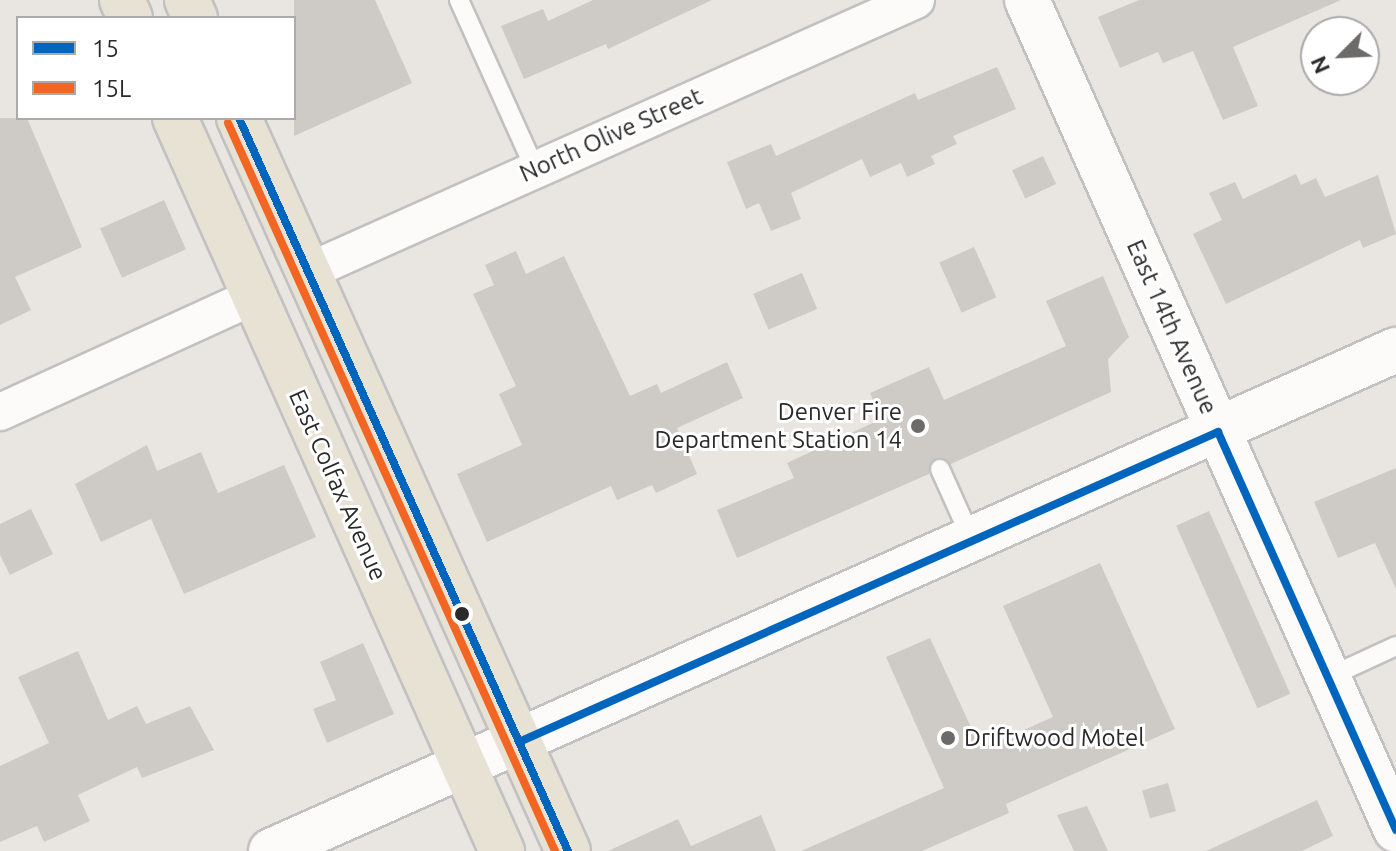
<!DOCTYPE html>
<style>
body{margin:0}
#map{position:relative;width:1396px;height:851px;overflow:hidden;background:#e9e5e0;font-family:Ubuntu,sans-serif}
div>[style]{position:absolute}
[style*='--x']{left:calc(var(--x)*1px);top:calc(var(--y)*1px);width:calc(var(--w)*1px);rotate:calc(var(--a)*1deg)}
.building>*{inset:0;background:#cecbc7;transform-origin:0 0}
.roads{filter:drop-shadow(2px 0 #c2c1c2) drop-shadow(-2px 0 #c2c1c2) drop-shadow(0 2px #c2c1c2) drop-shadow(0 -2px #c2c1c2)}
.service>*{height:18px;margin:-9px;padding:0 9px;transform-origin:9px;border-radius:9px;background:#fcfbfa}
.minor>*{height:36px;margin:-18px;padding:0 18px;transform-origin:18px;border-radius:18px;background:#fcfbfa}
.tertiary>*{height:44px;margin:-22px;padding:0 22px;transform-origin:22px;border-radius:22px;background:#fcfbfa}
.secondary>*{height:44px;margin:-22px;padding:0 22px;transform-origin:22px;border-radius:22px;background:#fcfbfa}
.primary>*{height:44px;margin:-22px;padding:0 22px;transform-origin:22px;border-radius:22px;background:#e7e2d3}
.bus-1>*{height:8px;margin:-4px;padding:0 4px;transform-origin:4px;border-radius:4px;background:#0065bd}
.bus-2>*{height:8px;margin:-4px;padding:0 4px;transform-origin:4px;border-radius:4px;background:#f26522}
.dots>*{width:22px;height:22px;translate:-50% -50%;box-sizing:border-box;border:4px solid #fff;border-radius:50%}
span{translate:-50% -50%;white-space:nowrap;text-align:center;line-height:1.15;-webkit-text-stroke:6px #fff;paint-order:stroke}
.street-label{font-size:24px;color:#2a2a2a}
.poi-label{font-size:24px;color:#2a2a2a}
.right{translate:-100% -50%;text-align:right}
.left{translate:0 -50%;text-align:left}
.legend{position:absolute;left:16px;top:16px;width:280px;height:104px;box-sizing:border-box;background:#fff;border:2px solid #aaa;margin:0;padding:10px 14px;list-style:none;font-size:24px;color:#2a2a2a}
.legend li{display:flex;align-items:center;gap:16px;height:40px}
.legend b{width:40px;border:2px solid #aaa}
.north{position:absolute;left:1300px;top:16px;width:80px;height:80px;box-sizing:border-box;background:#fff;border:2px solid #aaa;border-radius:50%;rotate:246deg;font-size:22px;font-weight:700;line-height:32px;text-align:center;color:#2a2a2a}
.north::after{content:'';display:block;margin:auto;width:28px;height:36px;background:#6d6b6a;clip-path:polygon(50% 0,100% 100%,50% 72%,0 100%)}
</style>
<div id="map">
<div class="building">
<div style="clip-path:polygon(294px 0,375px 0,412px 83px,294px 136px)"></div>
<div style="clip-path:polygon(593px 0,712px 0,608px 49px,606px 44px,524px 79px,501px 26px,543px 9px,548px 21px)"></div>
<div style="clip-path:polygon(1139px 0,1341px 0,1233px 47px,1258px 106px,1223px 120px,1193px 51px,1163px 63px,1158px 52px,1120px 68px,1098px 17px)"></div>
<div style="clip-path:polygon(997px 67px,1016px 109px,953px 136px,957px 144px,931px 156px,935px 164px,907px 177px,901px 163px,870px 177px,862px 159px,791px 193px,801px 219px,771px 231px,759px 203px,746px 209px,727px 162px,771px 144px,776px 156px,915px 93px,918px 100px)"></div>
<div style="clip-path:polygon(0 118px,27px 118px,82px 247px,15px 277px,31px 310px,0 325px)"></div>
<div style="left:1043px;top:156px;width:31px;height:34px;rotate:65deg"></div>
<div style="clip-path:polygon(1296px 174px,1301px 185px,1316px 178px,1325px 197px,1378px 175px,1396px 234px,1363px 248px,1360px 240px,1226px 304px,1193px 234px,1222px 220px,1209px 193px,1235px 182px,1243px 199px)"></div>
<div style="left:164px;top:200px;width:54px;height:70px;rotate:66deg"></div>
<div style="left:974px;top:247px;width:55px;height:38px;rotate:66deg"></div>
<div style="clip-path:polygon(516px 251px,526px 274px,564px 256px,630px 396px,657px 384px,661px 393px,727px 362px,743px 398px,677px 428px,697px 474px,656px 493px,652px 485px,617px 500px,611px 486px,487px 542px,457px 474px,522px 445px,499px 394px,516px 386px,473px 294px,494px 285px,485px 265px)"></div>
<div style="left:802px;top:273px;width:39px;height:53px;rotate:67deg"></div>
<div style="clip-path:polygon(1103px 276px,1129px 337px,1108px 359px,1111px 392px,951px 464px,936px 458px,929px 474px,737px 558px,717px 510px,794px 478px,787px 463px,881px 419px,870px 393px,929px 367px,944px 400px,1066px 346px,1046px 301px)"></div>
<div style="clip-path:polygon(147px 445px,157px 471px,201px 452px,218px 493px,284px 465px,316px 537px,184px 594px,151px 519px,101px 542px,75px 484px)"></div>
<div style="clip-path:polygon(1396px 468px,1396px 589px,1375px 543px,1338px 558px,1314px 502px)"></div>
<div style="clip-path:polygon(31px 509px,53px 554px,10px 575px,0 555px,0 524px)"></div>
<div style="left:1209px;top:511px;width:200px;height:36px;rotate:66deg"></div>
<div style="clip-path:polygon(1100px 563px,1175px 729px,1006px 804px,1009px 813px,922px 851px,801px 851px,944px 788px,886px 657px,930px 638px,981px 749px,1053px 717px,1003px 606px)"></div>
<div style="clip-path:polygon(363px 643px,394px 714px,327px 743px,313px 709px,336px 700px,320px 662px)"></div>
<div style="clip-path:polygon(78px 651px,108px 720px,137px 706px,146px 724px,190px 706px,214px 750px,142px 778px,137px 767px,78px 795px,90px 821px,44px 842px,37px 826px,0 842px,0 766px,49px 743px,18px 677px)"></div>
<div style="left:1168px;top:783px;width:29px;height:27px;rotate:74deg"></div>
<div style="clip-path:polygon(1317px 800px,1333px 836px,1302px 851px,1206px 851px)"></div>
<div style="clip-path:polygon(1087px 806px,1108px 851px,1074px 851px,1057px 815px)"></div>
<div style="clip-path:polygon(761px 815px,776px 851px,608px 851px,678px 819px,691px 846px)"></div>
</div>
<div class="roads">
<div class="service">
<div style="--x:459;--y:0;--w:185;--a:65.8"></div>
<div style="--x:940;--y:469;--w:76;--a:65.8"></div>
<div style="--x:1329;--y:677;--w:74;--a:-24.8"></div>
</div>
<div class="minor">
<div style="--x:307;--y:272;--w:667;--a:-24.07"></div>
<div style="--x:0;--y:412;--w:279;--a:-24.5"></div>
</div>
<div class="tertiary">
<div style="--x:271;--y:851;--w:1232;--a:-24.01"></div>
</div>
<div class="secondary">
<div style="--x:1027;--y:0;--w:908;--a:66.03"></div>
</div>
<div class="primary">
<div style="--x:122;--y:0;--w:20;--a:66"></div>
<div style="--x:187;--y:0;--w:20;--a:66"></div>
<div style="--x:175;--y:118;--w:803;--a:65.96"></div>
<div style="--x:239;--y:118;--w:803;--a:65.83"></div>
</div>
</div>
<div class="bus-1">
<div style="--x:239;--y:118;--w:803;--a:65.83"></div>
<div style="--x:519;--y:742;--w:765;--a:-23.92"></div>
<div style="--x:1218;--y:432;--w:436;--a:65.9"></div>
</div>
<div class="bus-2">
<div style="--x:228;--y:123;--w:798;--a:65.81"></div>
</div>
<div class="dots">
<div style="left:918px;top:426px;background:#6d6b6a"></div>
<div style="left:462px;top:614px;background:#2a2a2a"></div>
<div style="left:948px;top:738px;background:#6d6b6a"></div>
</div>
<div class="street-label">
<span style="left:611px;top:135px;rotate:-24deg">North Olive Street</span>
<span style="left:1172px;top:327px;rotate:66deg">East 14th Avenue</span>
<span style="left:338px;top:485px;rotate:66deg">East Colfax Avenue</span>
</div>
<div class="poi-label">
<span class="right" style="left:902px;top:426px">Denver Fire<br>Department Station 14</span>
<span class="left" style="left:964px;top:738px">Driftwood Motel</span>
</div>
<ul class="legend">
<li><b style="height:10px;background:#0065bd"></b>15</li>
<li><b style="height:10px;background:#f26522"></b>15L</li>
</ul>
<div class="north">N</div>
</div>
